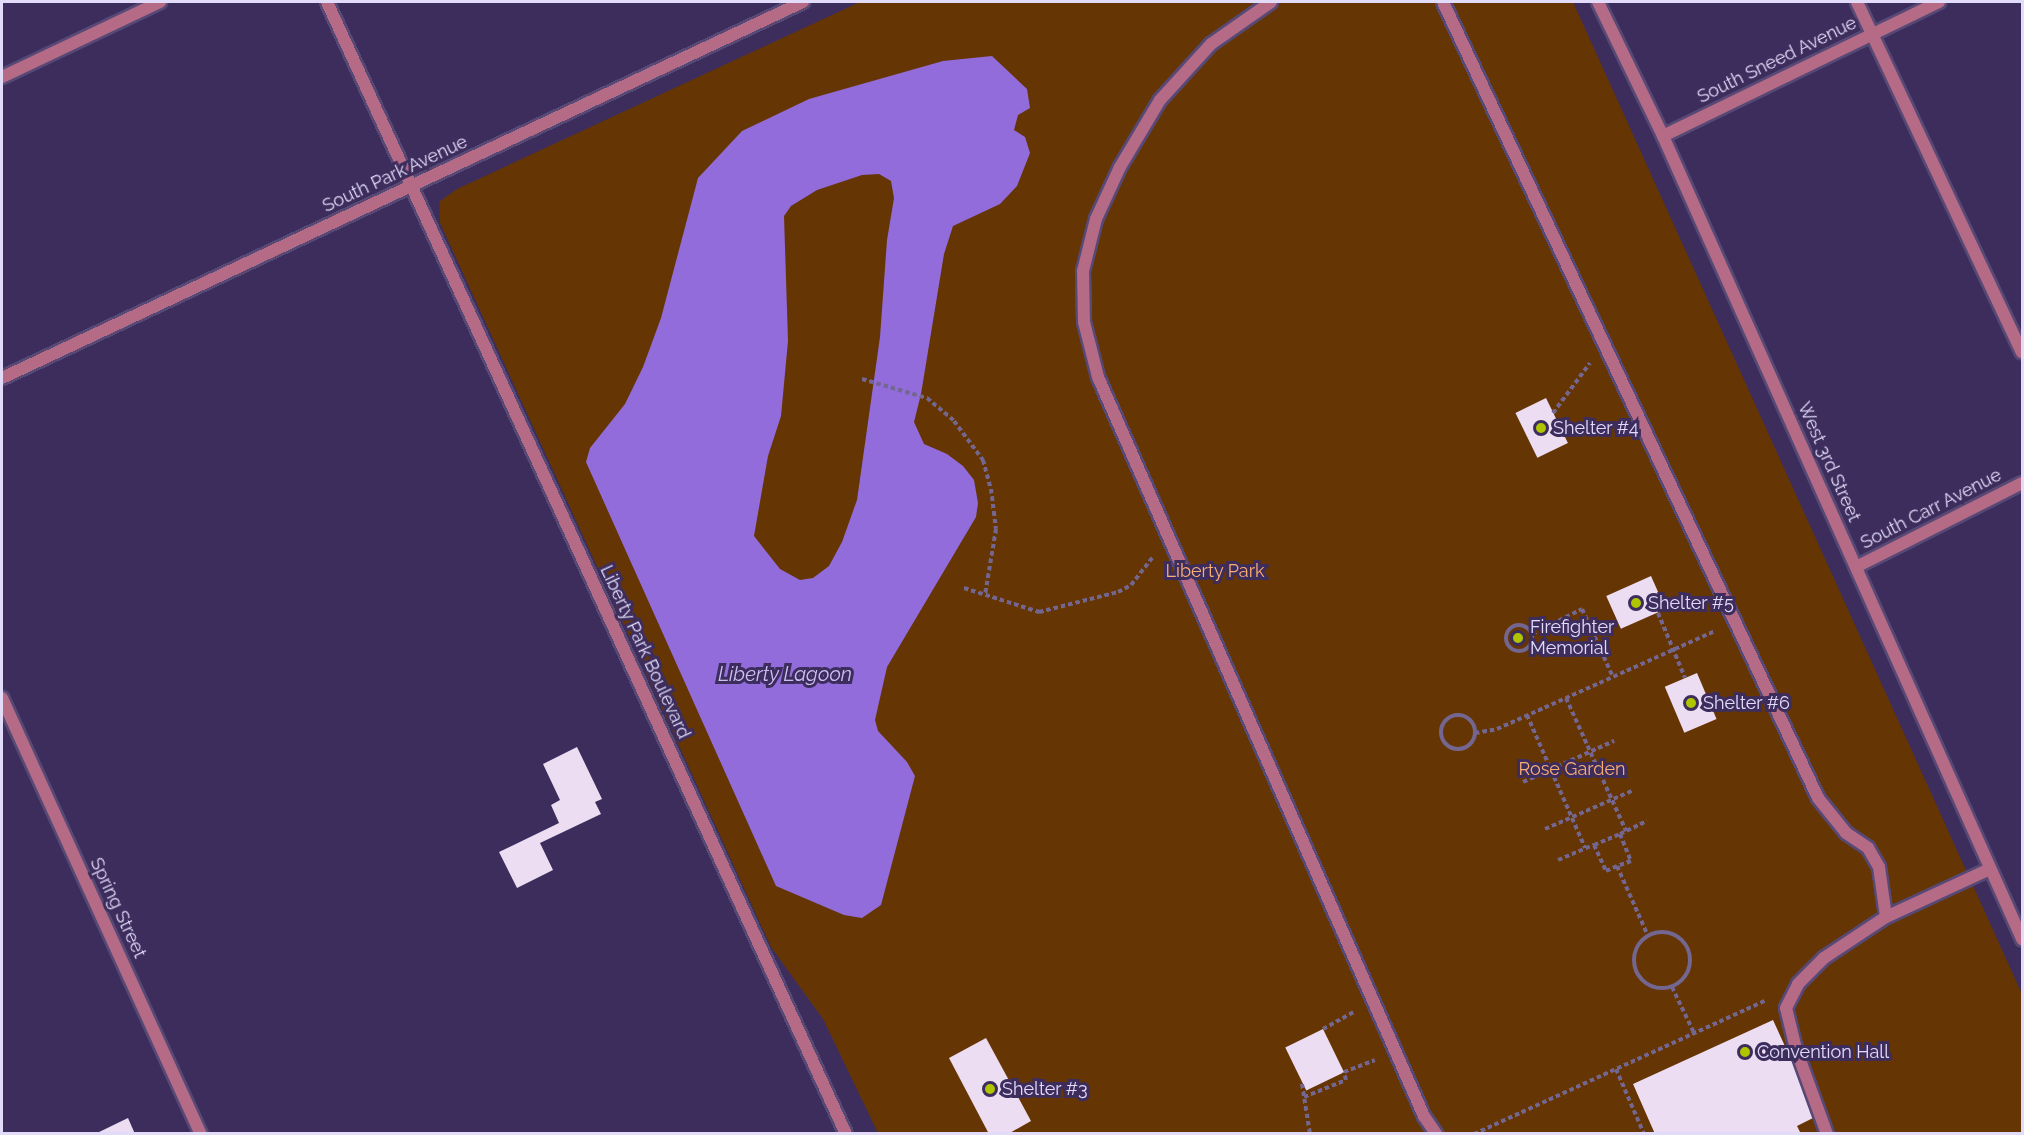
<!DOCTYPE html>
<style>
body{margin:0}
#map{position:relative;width:2024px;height:1135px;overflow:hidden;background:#3d2d5d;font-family:Raleway,sans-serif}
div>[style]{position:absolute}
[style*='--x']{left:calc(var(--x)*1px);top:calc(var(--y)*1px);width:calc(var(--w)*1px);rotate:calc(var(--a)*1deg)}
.green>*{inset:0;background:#663504}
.water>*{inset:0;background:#926cdb}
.building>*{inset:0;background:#ecddf2;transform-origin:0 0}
.path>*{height:4px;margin-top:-2px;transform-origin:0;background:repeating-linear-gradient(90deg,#736690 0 4.5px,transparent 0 7.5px)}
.path>.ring{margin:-2px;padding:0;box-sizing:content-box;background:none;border:4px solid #736690;border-radius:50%}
.roads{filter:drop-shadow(2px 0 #574976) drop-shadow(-2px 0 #574976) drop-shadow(0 2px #574976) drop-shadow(0 -2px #574976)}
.service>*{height:12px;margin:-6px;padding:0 6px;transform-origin:6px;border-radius:6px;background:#b56a85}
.minor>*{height:12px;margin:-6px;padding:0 6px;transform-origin:6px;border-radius:6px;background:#b56a85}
.tertiary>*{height:12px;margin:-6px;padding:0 6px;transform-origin:6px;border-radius:6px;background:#b56a85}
.dots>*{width:16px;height:16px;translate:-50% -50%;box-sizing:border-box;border:3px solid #3d2d5d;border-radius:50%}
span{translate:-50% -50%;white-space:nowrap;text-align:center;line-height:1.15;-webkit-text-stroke:6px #3d2d5d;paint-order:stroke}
.street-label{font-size:18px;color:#e2dbf9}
.poi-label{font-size:18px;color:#e2dbf9}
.left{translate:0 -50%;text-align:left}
.park-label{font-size:18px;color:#faae74}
.water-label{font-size:20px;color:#cdbef5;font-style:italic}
.frame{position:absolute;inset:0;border:3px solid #e2dbf9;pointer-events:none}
</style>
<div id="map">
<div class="green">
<div style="clip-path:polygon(860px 2px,1573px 2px,2022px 994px,2022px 1133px,878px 1133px,823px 1019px,771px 947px,440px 223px,439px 202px,457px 189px)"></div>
</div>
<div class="water">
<div style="clip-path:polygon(evenodd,992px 56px,1027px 89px,1030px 108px,1018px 115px,1014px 130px,1025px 137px,1030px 153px,1017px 186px,1000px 204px,953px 226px,944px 254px,921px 394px,914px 422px,924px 444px,947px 454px,963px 466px,974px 480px,978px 503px,976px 517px,887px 667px,875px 720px,878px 731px,907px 762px,915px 776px,881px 905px,862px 918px,844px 915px,776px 886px,586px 462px,590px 448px,625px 404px,643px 367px,661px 318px,698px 178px,742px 131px,809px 99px,943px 61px,992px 56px,879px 174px,891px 181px,894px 198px,887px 240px,880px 337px,857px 500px,842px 542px,829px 566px,813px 578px,800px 580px,780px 569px,754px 536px,768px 456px,781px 416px,788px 341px,784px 216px,791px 206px,817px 190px,862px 175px,879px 174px)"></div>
</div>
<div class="building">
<div style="left:1546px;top:398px;width:50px;height:34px;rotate:64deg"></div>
<div style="left:1651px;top:576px;width:36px;height:49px;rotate:66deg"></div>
<div style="left:1697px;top:673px;width:50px;height:35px;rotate:67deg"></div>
<div style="clip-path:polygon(577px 747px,602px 799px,595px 802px,601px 814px,540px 843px,553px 870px,517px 888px,499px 852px,559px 823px,551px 805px,560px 800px,543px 764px)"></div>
<div style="clip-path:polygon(1773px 1020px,1817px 1116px,1797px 1126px,1801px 1134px,1655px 1134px,1633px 1084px)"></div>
<div style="left:1323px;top:1029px;width:48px;height:42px;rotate:64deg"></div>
<div style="clip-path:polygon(986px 1038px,1031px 1121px,1008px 1134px,989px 1134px,949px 1058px)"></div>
<div style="clip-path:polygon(128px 1118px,135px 1134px,95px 1134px)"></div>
</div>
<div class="path">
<div style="--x:862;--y:379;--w:68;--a:16.3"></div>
<div style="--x:927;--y:398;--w:35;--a:40"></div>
<div style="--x:954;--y:421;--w:49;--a:53.4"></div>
<div style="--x:983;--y:460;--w:30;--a:75"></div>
<div style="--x:991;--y:489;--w:40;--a:82.9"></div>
<div style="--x:996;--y:529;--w:67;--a:99.5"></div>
<div style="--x:1553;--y:413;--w:62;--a:-53.5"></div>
<div style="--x:964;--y:588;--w:79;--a:17.7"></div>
<div style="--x:1039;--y:612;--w:81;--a:-14.2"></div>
<div style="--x:1118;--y:592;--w:15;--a:-28"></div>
<div style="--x:1131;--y:585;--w:36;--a:-52"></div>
<div style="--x:1658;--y:613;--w:70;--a:67.4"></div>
<div class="ring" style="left:1506px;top:625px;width:22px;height:22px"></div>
<div style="--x:1532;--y:634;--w:56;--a:-26.6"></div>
<div style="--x:1582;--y:609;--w:75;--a:65.5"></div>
<div style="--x:1566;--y:698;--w:146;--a:65.7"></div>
<div style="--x:1527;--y:715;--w:145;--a:66.4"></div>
<div class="ring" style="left:1441px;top:715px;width:30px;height:30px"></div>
<div style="--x:1475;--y:733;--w:22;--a:-10"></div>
<div style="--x:1497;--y:729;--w:239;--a:-24.2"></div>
<div style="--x:1523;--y:782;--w:100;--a:-24.3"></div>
<div style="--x:1545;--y:829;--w:97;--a:-23.7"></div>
<div style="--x:1620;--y:834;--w:30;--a:-26"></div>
<div style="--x:1594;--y:845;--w:28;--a:-23"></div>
<div style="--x:1620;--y:834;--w:29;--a:68"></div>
<div style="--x:1631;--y:861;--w:15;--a:160"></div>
<div style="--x:1558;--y:860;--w:39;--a:-23"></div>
<div style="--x:1594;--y:845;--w:29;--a:65"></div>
<div style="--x:1606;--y:871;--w:12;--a:-24"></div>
<div style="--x:1617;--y:866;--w:77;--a:66.1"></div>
<div class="ring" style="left:1634px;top:932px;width:52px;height:52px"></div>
<div style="--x:1672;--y:987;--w:51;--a:64.4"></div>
<div style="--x:1323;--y:1029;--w:35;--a:-29"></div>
<div style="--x:1616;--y:1069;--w:71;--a:66.7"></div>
<div style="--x:1302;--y:1084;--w:51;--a:80.9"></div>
<div style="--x:1304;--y:1097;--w:45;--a:-22"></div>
<div style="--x:1346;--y:1080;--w:8;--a:-104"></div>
<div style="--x:1344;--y:1072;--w:33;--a:-21"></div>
<div style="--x:1474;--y:1134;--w:320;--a:-24.6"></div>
</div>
<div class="roads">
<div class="service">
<div style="--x:1271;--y:2;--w:73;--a:145"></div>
<div style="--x:1211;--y:44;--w:76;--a:132.3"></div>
<div style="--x:1160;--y:100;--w:78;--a:120.8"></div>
<div style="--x:1120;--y:167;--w:57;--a:114.8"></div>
<div style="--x:1096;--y:219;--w:54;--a:104"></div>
<div style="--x:1083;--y:271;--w:51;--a:88.9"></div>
<div style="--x:1084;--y:322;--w:57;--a:75.7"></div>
<div style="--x:1098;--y:377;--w:808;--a:66.2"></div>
<div style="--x:1424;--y:1116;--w:22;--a:56"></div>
<div style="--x:1443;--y:2;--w:880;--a:64.77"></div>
<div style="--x:1818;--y:798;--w:45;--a:51.3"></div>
<div style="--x:1846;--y:833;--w:27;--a:34"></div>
<div style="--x:1868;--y:848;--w:22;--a:60"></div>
<div style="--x:1879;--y:867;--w:50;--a:82"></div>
<div style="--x:1886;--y:917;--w:115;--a:-24.8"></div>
<div style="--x:1857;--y:2;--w:387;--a:64.8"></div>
<div style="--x:2;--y:77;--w:175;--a:-25.4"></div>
<div style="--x:1827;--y:1134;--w:90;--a:-110"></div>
<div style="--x:1796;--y:1049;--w:42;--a:-103.7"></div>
<div style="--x:1786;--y:1008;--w:27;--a:-63"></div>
<div style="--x:1798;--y:984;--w:37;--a:-45"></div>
<div style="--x:1824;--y:958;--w:74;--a:-33.5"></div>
</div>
<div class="minor">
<div style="--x:327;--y:2;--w:1245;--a:65.37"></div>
<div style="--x:1663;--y:136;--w:307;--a:-25.9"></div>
<div style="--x:2;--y:378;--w:885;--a:-25.15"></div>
<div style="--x:1856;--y:567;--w:186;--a:-26.8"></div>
<div style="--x:2;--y:698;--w:479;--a:65.5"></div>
</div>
<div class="tertiary">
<div style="--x:1598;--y:2;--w:149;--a:64.1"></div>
<div style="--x:1663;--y:136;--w:880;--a:65.91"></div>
</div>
</div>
<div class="dots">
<div style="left:1541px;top:428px;background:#b0c500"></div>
<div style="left:1636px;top:603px;background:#b0c500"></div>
<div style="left:1518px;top:638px;background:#b0c500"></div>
<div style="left:1691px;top:703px;background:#b0c500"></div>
<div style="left:1745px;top:1052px;background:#b0c500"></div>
<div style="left:990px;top:1089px;background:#b0c500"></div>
</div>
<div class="street-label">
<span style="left:1777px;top:60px;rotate:-26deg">South Sneed Avenue</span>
<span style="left:395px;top:174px;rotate:-25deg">South Park Avenue</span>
<span style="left:1829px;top:462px;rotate:66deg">West 3rd Street</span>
<span style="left:1931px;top:509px;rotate:-27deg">South Carr Avenue</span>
<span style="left:645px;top:652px;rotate:65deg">Liberty Park Boulevard</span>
<span style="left:118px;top:908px;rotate:65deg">Spring Street</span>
</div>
<div class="poi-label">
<span class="left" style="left:1553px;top:428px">Shelter #4</span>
<span class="left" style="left:1648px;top:603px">Shelter #5</span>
<span class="left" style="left:1530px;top:638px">Firefighter<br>Memorial</span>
<span class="left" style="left:1703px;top:703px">Shelter #6</span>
<span class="left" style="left:1757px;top:1052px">Convention Hall</span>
<span class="left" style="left:1002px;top:1089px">Shelter #3</span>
</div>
<div class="park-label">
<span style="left:1215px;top:571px">Liberty Park</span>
<span style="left:1572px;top:769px">Rose Garden</span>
</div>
<div class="water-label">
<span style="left:785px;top:674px">Liberty Lagoon</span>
</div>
<div class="frame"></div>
</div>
